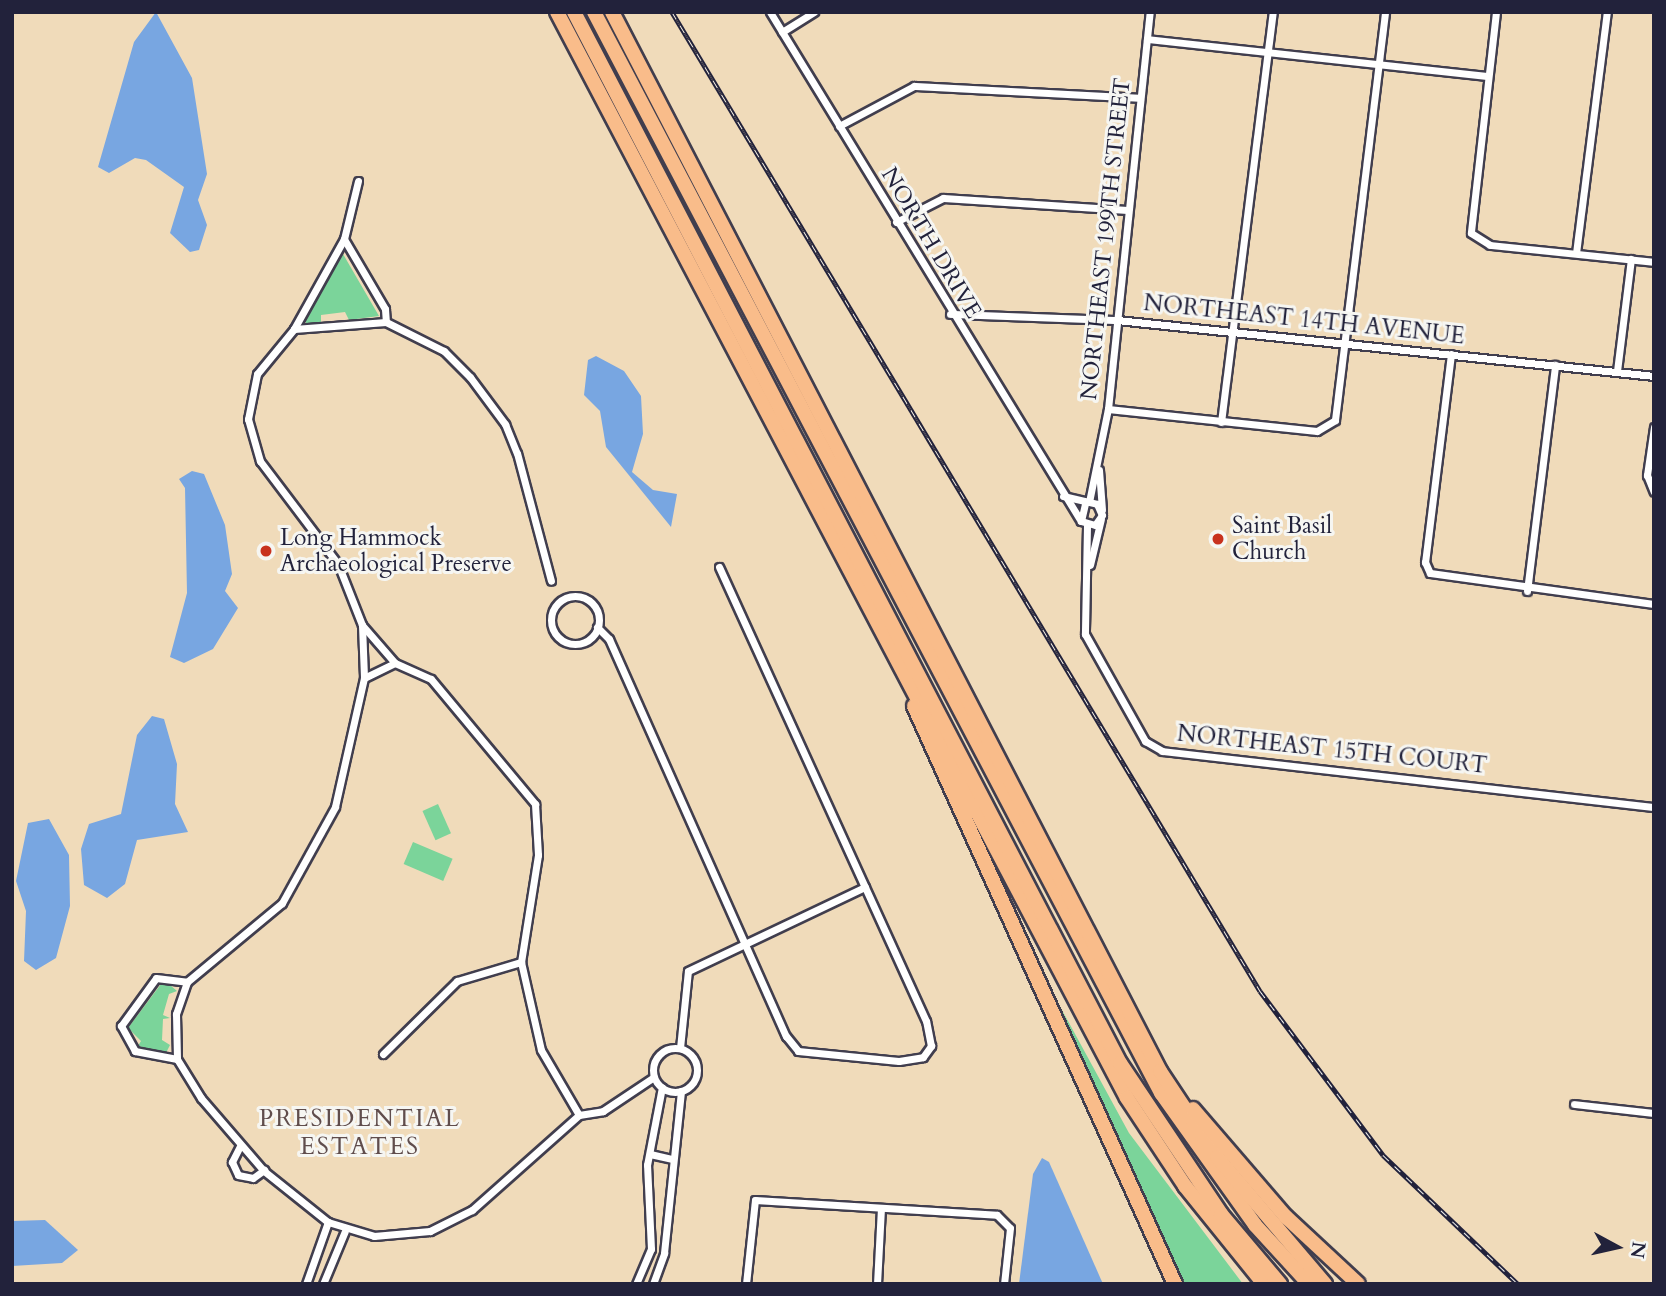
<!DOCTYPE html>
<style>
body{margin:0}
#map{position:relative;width:1666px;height:1296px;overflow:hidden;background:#f0dbba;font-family:Cardo,serif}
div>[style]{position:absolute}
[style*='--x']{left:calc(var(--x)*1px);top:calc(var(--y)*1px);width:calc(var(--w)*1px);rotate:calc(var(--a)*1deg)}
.green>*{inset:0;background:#7bd49a;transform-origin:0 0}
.water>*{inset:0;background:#78a6e1}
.roads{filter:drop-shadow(2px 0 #413e4e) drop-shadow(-2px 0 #413e4e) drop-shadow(0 2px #413e4e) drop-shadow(0 -2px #413e4e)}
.street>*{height:7px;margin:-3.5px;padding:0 3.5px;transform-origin:3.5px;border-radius:3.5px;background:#fff}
.street>.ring{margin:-3.5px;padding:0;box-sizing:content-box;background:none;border:7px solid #fff;border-radius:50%}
.highway>*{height:14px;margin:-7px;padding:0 7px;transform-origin:7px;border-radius:7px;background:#f9bc8a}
.rail>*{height:5px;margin-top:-2.5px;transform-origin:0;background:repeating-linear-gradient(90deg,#f6f6f2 0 8px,#22223b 0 16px);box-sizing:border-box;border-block:2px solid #22223b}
.dots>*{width:19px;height:19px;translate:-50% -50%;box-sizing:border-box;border:4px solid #f6f6f2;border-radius:50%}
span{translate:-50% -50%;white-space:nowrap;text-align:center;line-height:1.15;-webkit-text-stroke:6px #f6f6f2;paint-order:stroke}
.street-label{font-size:23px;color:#22223b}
.poi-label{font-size:23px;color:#22223b}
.left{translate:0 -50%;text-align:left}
.neighbourhood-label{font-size:24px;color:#604d4c;letter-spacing:2px}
.frame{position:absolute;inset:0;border:14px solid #22223b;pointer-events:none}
.north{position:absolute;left:1582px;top:1212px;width:70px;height:70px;-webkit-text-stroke:5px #f6f6f2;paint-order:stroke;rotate:98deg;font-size:19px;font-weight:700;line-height:28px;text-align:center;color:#22223b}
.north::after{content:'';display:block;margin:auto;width:24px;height:32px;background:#22223b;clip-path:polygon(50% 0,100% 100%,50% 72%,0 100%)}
</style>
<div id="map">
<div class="green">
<div style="clip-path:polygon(343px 254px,379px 316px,349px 320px,345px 312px,321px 315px,321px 324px,307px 326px,304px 316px)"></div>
<div style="left:438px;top:804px;width:32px;height:17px;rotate:66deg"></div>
<div style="left:413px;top:842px;width:43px;height:24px;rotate:23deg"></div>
<div style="clip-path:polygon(1032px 955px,1129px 1133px,1243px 1284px,1178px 1284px)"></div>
<div style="clip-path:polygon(164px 980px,177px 991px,169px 994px,163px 1015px,170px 1018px,163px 1019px,162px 1040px,170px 1045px,166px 1053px,138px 1046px,141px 1041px,128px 1028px)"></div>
</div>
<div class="water">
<div style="clip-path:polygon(156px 12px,192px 78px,207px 174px,198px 200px,207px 225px,199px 250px,190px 252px,170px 233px,184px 187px,146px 160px,135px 158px,109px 173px,98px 167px,134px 42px)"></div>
<div style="clip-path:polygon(596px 356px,624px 371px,641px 396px,643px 434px,632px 472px,653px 490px,677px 494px,671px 527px,606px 447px,600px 411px,584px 395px,588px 360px)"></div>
<div style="clip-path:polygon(192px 471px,204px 474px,225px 525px,232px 574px,225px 591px,238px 608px,213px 649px,184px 663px,170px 657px,187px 593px,185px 488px,179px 479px)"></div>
<div style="clip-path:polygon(152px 716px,164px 719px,177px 764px,175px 804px,188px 832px,137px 840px,125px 884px,107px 898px,84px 885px,81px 849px,89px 824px,121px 814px,137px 735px)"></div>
<div style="clip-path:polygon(49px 819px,69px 855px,70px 906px,56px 958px,36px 970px,24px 961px,26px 911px,16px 881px,28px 823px)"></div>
<div style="clip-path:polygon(1042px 1158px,1049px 1162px,1103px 1284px,1019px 1284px,1033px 1174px)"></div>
<div style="clip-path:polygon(45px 1220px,78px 1250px,62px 1263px,12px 1266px,12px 1221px)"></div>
</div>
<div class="roads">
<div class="street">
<div style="--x:770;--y:12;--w:593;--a:58.59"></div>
<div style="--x:1496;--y:12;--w:222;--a:96.5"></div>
<div style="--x:1471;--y:233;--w:22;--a:32"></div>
<div style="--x:1490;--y:245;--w:165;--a:5.9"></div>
<div style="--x:782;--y:32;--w:38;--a:-32"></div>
<div style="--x:1147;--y:39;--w:343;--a:6.2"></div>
<div style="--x:839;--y:126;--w:85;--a:-28.1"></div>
<div style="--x:914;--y:86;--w:226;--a:3"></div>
<div style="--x:358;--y:181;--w:60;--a:103.6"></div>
<div style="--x:344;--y:239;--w:103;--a:119.1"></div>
<div style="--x:294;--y:329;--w:58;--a:129.4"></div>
<div style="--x:257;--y:374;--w:46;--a:101.3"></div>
<div style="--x:248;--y:419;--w:44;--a:74.1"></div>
<div style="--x:260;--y:461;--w:129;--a:52.9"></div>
<div style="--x:338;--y:564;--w:66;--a:68.5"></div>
<div style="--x:362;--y:625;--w:50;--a:49"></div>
<div style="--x:896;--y:222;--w:53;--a:-27.1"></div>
<div style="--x:943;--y:198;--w:185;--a:3.7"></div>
<div style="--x:344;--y:239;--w:81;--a:59.6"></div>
<div style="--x:385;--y:309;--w:13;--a:86"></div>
<div style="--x:1576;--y:253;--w:243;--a:-82.7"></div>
<div style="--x:950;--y:314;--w:167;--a:2.1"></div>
<div style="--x:1117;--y:320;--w:540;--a:5.95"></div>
<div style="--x:294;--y:329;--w:92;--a:-4.4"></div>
<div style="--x:386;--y:322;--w:65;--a:26.6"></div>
<div style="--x:444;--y:351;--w:37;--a:45"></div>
<div style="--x:470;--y:377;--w:59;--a:53.3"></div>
<div style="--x:505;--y:424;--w:31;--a:68"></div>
<div style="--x:517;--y:453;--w:132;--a:75.1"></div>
<div style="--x:1451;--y:354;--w:210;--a:97.1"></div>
<div style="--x:1425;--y:562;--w:12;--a:66"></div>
<div style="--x:1430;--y:573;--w:226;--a:7.9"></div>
<div style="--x:1617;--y:371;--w:113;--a:-82.9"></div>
<div style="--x:1108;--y:409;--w:210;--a:6"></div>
<div style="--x:1317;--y:431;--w:21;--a:-31"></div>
<div style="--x:1335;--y:420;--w:411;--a:-83"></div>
<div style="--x:1221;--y:422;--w:413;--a:-82.8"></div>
<div style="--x:1654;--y:427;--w:49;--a:98.3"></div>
<div style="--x:1647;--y:475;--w:18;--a:68"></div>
<div style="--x:1099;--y:470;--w:40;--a:85.7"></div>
<div style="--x:1063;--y:496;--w:35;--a:13"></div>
<div style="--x:1097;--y:504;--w:12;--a:66"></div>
<div style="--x:1102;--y:515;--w:12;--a:125"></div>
<div style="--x:1095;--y:525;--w:15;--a:-164"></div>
<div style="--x:1081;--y:521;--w:17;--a:-77"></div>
<div style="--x:1089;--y:502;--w:95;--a:-78.5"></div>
<div style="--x:1108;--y:409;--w:399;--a:-84"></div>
<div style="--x:1087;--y:526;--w:108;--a:91.1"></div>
<div style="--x:1085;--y:634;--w:123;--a:60.7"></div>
<div style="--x:1145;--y:741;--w:20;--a:30"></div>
<div style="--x:1162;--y:751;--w:495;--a:6.5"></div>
<div style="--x:1090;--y:565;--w:47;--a:-76.6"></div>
<div style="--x:1527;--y:591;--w:228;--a:-82.9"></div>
<div class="ring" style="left:551px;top:596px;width:41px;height:41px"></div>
<div style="--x:362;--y:625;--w:53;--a:87.8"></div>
<div style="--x:364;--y:678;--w:132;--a:102.7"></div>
<div style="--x:335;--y:807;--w:110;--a:118.9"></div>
<div style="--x:282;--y:903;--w:124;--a:140.3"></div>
<div style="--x:187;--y:982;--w:34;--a:109"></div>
<div style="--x:176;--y:1014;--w:45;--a:88.7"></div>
<div style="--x:177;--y:1059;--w:46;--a:58.4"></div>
<div style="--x:201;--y:1098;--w:96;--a:49.2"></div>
<div style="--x:264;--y:1171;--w:82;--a:38.6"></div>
<div style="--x:328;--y:1222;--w:48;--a:16.9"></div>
<div style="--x:374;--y:1236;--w:56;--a:-5.1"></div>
<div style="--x:430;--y:1231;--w:47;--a:-26.6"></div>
<div style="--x:472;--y:1210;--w:143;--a:-41.6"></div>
<div style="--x:597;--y:627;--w:17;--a:45"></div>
<div style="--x:609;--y:639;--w:435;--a:66"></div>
<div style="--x:786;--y:1036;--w:19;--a:51"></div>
<div style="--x:798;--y:1051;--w:101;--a:5.7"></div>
<div style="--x:899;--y:1061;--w:24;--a:-9"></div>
<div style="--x:923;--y:1057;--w:14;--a:-54"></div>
<div style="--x:931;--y:1046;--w:25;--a:-101"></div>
<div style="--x:926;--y:1021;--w:499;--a:-114.5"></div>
<div style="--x:364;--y:678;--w:34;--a:-26"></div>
<div style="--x:395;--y:663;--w:39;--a:24"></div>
<div style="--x:431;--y:679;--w:163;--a:50.2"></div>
<div style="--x:535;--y:804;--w:51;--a:86.6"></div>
<div style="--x:538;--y:855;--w:108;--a:99"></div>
<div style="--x:521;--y:962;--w:90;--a:77.2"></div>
<div style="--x:541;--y:1050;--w:75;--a:59.7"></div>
<div class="ring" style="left:653px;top:1048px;width:37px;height:37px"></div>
<div style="--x:680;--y:1048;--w:77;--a:-84.1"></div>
<div style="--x:688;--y:971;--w:196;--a:-25.4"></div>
<div style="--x:383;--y:1054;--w:104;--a:-44.6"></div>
<div style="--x:457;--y:981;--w:67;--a:-16.5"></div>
<div style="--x:177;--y:1059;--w:43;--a:-169.2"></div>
<div style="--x:135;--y:1051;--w:29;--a:-119"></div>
<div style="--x:121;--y:1026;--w:59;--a:-53.9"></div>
<div style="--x:156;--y:978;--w:31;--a:7"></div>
<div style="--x:1574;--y:1104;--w:81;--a:6.4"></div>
<div style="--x:579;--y:1115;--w:24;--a:-9"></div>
<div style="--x:603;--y:1111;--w:61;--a:-33.7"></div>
<div style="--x:240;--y:1146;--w:18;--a:117"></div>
<div style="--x:232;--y:1162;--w:14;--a:65"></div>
<div style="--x:238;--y:1175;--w:15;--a:11"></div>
<div style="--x:253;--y:1178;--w:14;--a:-36"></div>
<div style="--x:650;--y:1154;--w:22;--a:13"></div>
<div style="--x:306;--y:1284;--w:66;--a:-70.5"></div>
<div style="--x:323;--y:1284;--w:57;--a:-67.5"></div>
<div style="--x:636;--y:1284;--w:38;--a:-67"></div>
<div style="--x:651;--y:1249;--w:84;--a:-92.7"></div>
<div style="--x:647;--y:1165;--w:79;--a:-79.1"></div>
<div style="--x:653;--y:1284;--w:33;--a:-70"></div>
<div style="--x:664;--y:1253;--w:163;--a:-84"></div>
<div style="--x:746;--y:1284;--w:84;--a:-83.9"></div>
<div style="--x:755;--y:1200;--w:242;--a:3.5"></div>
<div style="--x:997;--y:1215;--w:18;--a:45"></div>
<div style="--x:1010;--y:1228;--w:56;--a:96.1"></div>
<div style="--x:877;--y:1284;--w:76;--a:-87"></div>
</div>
<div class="highway">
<div style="--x:557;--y:12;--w:1226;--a:62.31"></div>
<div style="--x:1127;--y:1098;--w:105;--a:56.6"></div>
<div style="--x:1185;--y:1186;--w:126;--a:51.1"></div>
<div style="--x:574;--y:12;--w:1184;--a:62.55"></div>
<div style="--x:1120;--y:1063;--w:182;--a:56.2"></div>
<div style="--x:1221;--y:1214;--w:92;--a:49.9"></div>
<div style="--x:594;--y:12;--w:1221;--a:62.32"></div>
<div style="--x:1161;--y:1093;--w:162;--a:54.5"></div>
<div style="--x:1255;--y:1225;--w:80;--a:47.5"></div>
<div style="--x:612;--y:12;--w:1192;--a:62.64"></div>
<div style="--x:1160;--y:1071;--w:103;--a:56.5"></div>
<div style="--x:1217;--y:1157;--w:167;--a:49.6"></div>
<div style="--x:914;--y:706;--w:634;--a:65.7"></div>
<div style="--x:1193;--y:1109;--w:143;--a:49.3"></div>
<div style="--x:1286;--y:1217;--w:98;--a:42.9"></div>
</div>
</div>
<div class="rail">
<div style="--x:672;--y:12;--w:1142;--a:59.01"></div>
<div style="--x:1260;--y:991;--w:205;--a:53.1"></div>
<div style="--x:1383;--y:1155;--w:187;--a:43.7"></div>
</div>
<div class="dots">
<div style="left:1218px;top:539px;background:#c8321e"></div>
<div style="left:266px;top:551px;background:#c8321e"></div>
</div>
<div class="street-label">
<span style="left:1106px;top:239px;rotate:-84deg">NORTHEAST 199TH STREET</span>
<span style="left:931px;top:243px;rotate:59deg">NORTH DRIVE</span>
<span style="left:1304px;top:320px;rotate:6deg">NORTHEAST 14TH AVENUE</span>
<span style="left:1332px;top:750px;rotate:6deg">NORTHEAST 15TH COURT</span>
</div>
<div class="poi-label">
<span class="left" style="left:1232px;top:539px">Saint Basil<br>Church</span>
<span class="left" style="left:280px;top:551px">Long Hammock<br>Archaeological Preserve</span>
</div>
<div class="neighbourhood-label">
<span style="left:360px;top:1133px">PRESIDENTIAL<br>ESTATES</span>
</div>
<div class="frame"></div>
<div class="north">N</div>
</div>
